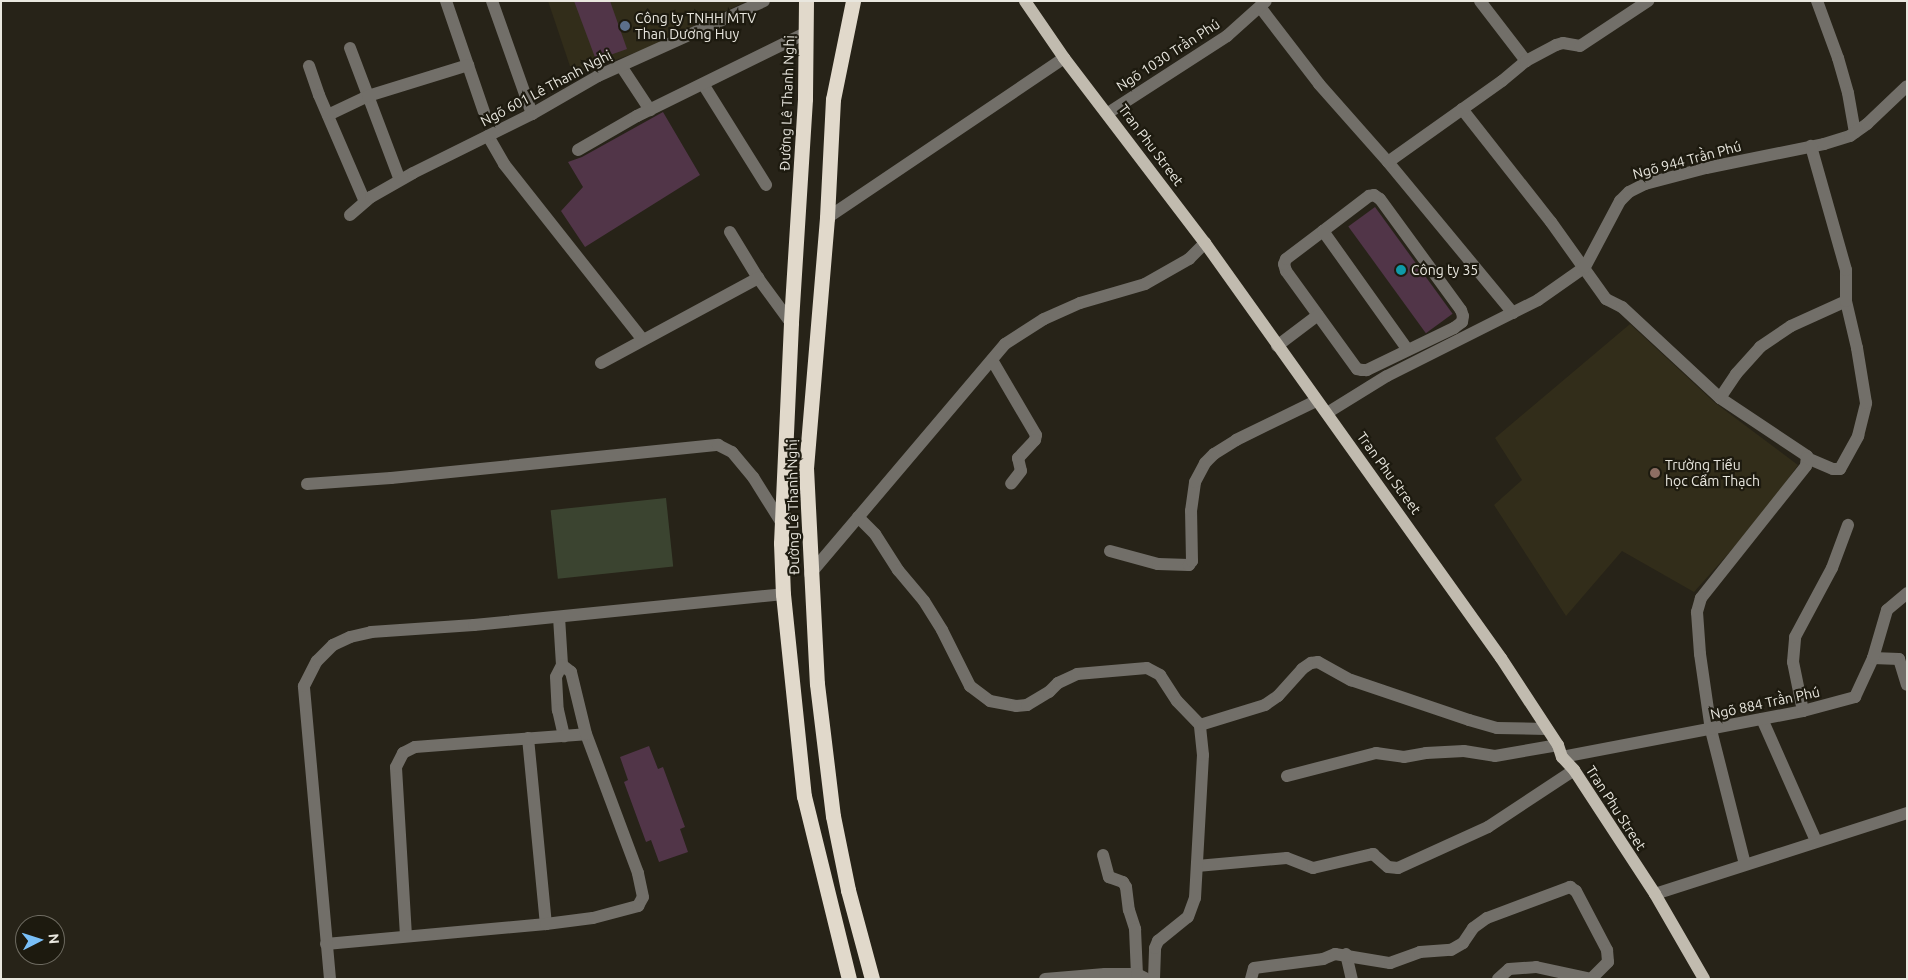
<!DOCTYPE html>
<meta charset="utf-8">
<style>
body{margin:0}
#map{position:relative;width:1908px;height:980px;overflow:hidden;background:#272318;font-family:Ubuntu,sans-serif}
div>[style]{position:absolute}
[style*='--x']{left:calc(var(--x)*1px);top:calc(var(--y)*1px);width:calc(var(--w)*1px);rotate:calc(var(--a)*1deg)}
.built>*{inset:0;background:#322d1a}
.green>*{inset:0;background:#3b4430;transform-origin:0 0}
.building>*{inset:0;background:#513548;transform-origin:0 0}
.minor>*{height:12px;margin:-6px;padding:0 6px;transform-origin:6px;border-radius:6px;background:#726f69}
.major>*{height:12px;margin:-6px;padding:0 6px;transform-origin:6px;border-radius:6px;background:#c1bbaf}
.highway>*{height:15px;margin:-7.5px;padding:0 7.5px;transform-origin:7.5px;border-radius:7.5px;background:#e1d9cb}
.dots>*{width:14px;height:14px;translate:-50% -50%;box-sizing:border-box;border:2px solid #1d1a0f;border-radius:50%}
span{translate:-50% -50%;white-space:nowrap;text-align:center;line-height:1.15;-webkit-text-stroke:4.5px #1d1a0f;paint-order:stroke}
.poi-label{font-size:14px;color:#e9e7df}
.left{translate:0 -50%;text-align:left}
.street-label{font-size:14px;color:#e9e7df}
.frame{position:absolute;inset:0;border:2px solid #e9e7df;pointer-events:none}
.north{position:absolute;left:15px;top:915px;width:50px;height:50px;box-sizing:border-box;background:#1d1a0f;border:1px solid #6f6c62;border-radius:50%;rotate:85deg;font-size:14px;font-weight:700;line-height:20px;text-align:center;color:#e9e7df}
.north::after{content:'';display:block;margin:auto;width:18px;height:22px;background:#79bff8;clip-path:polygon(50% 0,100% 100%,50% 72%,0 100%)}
</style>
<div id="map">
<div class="built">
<div style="clip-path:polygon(548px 1px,747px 1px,640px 51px,573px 75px)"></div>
<div style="clip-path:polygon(1630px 324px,1714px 402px,1798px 465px,1762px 516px,1694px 592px,1622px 551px,1566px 616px,1494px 505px,1522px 480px,1495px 438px)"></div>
</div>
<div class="green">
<div style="left:666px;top:498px;width:69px;height:116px;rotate:84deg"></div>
</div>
<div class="building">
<div style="clip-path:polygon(574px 1px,610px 1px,627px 49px,596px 60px)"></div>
<div style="clip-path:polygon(663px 112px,700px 175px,585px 247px,561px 211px,583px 187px,568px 162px,582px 157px)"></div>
<div style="left:1375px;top:207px;width:132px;height:33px;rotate:54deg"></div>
<div style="clip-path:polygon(649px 746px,658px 769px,663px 767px,685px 827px,680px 829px,688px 852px,659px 862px,651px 840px,646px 842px,624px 782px,628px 780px,620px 757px)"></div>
</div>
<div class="minor">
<div style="--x:446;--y:1;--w:117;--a:71.1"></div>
<div style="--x:492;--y:1;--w:120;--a:70.5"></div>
<div style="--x:1480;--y:1;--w:76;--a:52.5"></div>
<div style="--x:1817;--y:1;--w:61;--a:69.8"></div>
<div style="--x:1838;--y:58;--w:36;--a:74"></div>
<div style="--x:1848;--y:93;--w:40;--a:80"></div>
<div style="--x:1260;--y:7;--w:97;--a:52.5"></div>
<div style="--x:1319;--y:84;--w:104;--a:48.5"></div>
<div style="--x:1388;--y:162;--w:196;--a:50.4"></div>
<div style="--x:350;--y:48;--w:141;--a:69.3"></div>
<div style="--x:309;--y:66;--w:31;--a:71"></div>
<div style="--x:319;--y:95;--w:116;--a:66.7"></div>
<div style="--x:621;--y:66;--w:53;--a:56.6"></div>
<div style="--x:703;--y:84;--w:119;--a:58"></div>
<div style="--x:1462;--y:109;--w:144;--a:51.8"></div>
<div style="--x:1551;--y:222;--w:95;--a:54.5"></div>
<div style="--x:1606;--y:299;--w:18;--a:27"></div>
<div style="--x:1622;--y:307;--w:134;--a:42.9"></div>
<div style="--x:1720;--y:398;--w:105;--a:33.7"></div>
<div style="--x:1807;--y:456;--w:10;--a:96"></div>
<div style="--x:1806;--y:466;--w:169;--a:128.5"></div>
<div style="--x:1701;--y:598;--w:15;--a:106"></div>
<div style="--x:1697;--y:612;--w:42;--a:85.9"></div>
<div style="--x:1700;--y:654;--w:77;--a:81.8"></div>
<div style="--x:1711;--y:730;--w:138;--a:75.8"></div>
<div style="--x:1108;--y:113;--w:142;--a:-32.9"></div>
<div style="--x:1227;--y:36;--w:52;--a:-41.9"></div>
<div style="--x:328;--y:115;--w:44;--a:-25.4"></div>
<div style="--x:368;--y:96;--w:105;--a:-17.2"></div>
<div style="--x:488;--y:136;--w:32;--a:60"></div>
<div style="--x:504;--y:164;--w:224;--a:51.7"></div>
<div style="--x:578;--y:150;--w:68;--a:-30"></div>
<div style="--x:637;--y:116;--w:188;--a:-26.2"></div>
<div style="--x:1388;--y:162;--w:140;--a:-35.4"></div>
<div style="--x:1502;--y:81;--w:31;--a:-40"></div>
<div style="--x:1526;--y:61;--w:34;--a:-28"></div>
<div style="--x:1556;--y:45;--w:7;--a:-16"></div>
<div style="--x:1563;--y:43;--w:17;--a:10"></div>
<div style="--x:1580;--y:46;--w:82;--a:-33.5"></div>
<div style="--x:1374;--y:195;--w:7;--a:34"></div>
<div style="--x:1380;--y:199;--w:137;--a:53.9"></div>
<div style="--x:1461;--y:310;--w:6;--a:72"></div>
<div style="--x:1463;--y:316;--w:6;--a:99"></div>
<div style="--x:1462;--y:322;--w:10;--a:143"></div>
<div style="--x:1454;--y:328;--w:97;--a:154.2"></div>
<div style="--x:1367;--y:370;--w:5;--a:180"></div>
<div style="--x:1362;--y:370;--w:5;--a:-169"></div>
<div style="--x:1357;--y:369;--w:121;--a:-125.9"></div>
<div style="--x:1286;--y:271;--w:7;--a:-106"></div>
<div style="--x:1284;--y:264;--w:5;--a:-68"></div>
<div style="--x:1286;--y:259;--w:46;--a:-37.1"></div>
<div style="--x:1323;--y:231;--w:58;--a:-37.3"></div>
<div style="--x:1369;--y:196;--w:5;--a:-11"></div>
<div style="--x:350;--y:215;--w:28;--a:-41"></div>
<div style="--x:371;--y:197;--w:48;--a:-29.7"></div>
<div style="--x:413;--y:173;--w:133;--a:-26.4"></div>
<div style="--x:532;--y:114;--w:76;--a:-29.9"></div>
<div style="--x:598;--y:76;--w:182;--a:-24.3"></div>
<div style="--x:827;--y:218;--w:286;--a:-34"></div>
<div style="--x:1323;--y:231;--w:146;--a:54.5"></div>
<div style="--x:730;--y:232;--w:54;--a:58.7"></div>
<div style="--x:758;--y:278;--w:56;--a:53.7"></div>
<div style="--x:1277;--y:346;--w:51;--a:-37.1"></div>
<div style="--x:992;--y:360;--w:87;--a:59.6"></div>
<div style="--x:1036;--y:435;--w:5;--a:101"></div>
<div style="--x:1035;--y:440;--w:25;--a:133"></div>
<div style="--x:1018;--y:458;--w:13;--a:77"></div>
<div style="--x:1021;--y:471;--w:16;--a:128"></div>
<div style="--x:601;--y:363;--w:179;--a:-28.4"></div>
<div style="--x:1720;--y:398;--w:29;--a:-56"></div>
<div style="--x:1736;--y:374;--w:36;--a:-48"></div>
<div style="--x:1760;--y:347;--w:37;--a:-34"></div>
<div style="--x:1791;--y:326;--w:60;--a:-24.4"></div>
<div style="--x:1327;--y:413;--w:70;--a:-31.7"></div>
<div style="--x:1387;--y:376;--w:169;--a:-26.7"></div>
<div style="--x:1538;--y:300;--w:57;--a:-35.1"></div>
<div style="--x:1585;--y:267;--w:75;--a:-62.1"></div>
<div style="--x:1620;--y:201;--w:13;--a:-45"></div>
<div style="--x:1629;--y:192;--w:18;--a:-27"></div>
<div style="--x:1645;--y:184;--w:63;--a:-14.7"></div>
<div style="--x:1706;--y:168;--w:120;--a:-11.5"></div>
<div style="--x:1824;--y:144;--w:27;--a:-17"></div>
<div style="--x:1850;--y:136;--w:21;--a:-35"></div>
<div style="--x:1867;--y:124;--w:55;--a:-43.5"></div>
<div style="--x:1807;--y:458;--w:28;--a:23"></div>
<div style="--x:1833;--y:469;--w:7;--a:0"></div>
<div style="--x:1840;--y:469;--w:38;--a:-61"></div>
<div style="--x:1858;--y:436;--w:34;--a:-76"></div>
<div style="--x:1866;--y:403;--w:56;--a:-99.3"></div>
<div style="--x:1857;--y:348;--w:48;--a:-103.2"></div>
<div style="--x:1846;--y:301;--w:31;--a:-90"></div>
<div style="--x:1846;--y:270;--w:129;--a:-105.8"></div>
<div style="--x:307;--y:484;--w:84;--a:-4.1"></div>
<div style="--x:391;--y:478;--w:329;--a:-5.8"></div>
<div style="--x:718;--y:445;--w:16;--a:27"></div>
<div style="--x:732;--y:452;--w:33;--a:50"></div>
<div style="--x:753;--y:477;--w:57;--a:58"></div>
<div style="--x:858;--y:517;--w:24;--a:45"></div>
<div style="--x:875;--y:534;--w:43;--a:57.4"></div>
<div style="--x:898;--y:570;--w:40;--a:50"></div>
<div style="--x:924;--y:601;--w:34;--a:58"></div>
<div style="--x:942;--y:630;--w:63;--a:63.4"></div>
<div style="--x:970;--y:686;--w:25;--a:37"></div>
<div style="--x:990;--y:701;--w:26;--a:11"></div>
<div style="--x:1016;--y:706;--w:11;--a:-5"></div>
<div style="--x:1027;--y:705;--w:26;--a:-31"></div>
<div style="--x:1049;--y:692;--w:13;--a:-45"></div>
<div style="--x:1058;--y:683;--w:21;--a:-25"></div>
<div style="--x:1077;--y:674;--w:70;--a:-4.9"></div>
<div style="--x:1147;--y:668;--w:15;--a:28"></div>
<div style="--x:1160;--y:675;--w:31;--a:57"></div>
<div style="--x:1177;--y:701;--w:33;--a:46"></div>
<div style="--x:1110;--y:551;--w:50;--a:15.2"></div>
<div style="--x:1158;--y:564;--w:31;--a:2"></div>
<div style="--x:1189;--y:565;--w:5;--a:-53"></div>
<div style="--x:1192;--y:561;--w:50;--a:-91.1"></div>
<div style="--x:1191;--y:511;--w:29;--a:-82"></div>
<div style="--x:1195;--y:482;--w:21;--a:-62"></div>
<div style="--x:1205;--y:463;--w:13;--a:-45"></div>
<div style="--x:1214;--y:454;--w:26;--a:-32"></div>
<div style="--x:1236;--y:440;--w:89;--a:-26"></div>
<div style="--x:810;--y:574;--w:302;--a:-49.7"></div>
<div style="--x:1005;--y:344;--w:46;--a:-32.7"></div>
<div style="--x:1044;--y:319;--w:39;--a:-24"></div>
<div style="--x:1080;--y:303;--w:68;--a:-16.3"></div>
<div style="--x:1145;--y:284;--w:51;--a:-29.6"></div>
<div style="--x:1189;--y:259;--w:23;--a:-45"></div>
<div style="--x:559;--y:617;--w:48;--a:86.4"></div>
<div style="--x:562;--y:665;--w:13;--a:117"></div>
<div style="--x:556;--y:677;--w:33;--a:87"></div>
<div style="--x:558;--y:710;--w:27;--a:77"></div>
<div style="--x:1873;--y:658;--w:26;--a:2"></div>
<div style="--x:1899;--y:659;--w:27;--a:73"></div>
<div style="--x:1803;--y:711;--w:50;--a:-101.5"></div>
<div style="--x:1793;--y:662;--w:25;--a:-85"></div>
<div style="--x:1795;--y:637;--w:78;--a:-61.8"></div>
<div style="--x:1832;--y:568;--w:46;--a:-69.6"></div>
<div style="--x:1762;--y:719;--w:133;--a:66.1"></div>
<div style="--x:528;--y:738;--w:187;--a:84.5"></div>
<div style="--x:1562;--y:757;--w:245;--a:-10.8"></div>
<div style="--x:1803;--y:711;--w:54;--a:-15.1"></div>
<div style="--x:1855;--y:697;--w:43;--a:-65.2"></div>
<div style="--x:1873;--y:658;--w:50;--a:-73.7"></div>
<div style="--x:1887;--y:610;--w:26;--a:-40"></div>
<div style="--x:1287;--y:776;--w:92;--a:-14.5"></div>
<div style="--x:1376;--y:753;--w:28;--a:8"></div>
<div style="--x:1404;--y:757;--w:22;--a:-10"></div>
<div style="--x:1426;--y:753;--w:38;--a:-3"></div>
<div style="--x:1464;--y:751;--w:31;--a:9"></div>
<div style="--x:1495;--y:756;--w:64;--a:-9.9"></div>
<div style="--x:1103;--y:855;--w:23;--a:75"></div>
<div style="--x:1109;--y:877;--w:15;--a:20"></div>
<div style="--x:1123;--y:882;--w:6;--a:59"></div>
<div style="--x:1126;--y:887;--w:23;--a:83"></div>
<div style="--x:1129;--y:910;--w:20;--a:72"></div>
<div style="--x:1135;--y:929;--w:45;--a:87.5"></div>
<div style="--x:1197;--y:866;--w:90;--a:-5.1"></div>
<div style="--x:1287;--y:858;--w:28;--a:21"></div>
<div style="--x:1313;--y:868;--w:62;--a:-13.1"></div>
<div style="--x:1373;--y:854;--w:20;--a:41"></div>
<div style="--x:1388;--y:867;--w:10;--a:6"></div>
<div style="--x:1398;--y:868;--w:99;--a:-24.5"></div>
<div style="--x:1488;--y:827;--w:103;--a:-33.5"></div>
<div style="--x:1655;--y:894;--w:265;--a:-17.8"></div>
<div style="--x:406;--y:936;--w:169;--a:-93.4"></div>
<div style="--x:396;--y:767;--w:16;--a:-63"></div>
<div style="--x:403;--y:753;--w:13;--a:-27"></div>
<div style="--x:415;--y:747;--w:171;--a:-4.3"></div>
<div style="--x:326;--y:944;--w:221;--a:-5.2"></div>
<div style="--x:546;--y:924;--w:47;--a:-7.3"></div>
<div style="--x:593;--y:918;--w:47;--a:-14.9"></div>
<div style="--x:638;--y:906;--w:10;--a:-61"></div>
<div style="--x:643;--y:897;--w:25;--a:-102"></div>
<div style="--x:638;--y:873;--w:148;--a:-110.5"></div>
<div style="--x:586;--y:734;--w:64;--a:-103.6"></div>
<div style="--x:571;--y:672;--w:11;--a:-142"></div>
<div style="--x:1346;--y:954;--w:26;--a:77"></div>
<div style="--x:330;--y:979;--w:294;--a:-95.1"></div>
<div style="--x:304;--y:686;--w:28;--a:-63"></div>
<div style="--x:317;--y:661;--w:23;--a:-45"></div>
<div style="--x:333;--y:645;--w:19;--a:-25"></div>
<div style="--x:350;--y:637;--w:22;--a:-13"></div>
<div style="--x:371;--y:632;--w:103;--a:-3.9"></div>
<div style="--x:474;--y:625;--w:311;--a:-5.7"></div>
<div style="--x:1045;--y:979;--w:60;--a:-4.8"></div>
<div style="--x:1105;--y:974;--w:32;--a:0"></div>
<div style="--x:1137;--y:974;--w:9;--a:27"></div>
<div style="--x:1154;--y:979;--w:31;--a:-88"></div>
<div style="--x:1155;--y:948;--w:8;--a:-67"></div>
<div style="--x:1158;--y:941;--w:38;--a:-39"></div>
<div style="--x:1188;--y:917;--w:20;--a:-70"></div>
<div style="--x:1195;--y:898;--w:143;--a:-86.8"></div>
<div style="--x:1203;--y:755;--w:30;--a:-96"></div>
<div style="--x:1200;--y:725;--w:68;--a:-17.1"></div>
<div style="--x:1265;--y:705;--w:16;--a:-35"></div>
<div style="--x:1278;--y:696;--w:36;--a:-48"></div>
<div style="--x:1302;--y:669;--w:11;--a:-34"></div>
<div style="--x:1311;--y:663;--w:7;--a:-8"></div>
<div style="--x:1318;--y:662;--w:38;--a:29"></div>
<div style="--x:1351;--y:680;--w:125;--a:18.7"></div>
<div style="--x:1469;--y:720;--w:29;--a:16"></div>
<div style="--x:1497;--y:728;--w:50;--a:1.1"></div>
<div style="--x:1251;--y:979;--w:11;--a:-75"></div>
<div style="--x:1254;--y:968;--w:70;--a:-7.4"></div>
<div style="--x:1323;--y:959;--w:13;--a:-23"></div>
<div style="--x:1335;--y:954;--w:56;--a:9.3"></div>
<div style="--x:1390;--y:963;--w:32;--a:-20"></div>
<div style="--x:1420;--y:952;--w:31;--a:-4"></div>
<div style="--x:1451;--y:950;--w:14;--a:-30"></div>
<div style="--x:1463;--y:943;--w:18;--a:-56"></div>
<div style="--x:1473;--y:928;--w:17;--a:-36"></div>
<div style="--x:1487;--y:918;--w:89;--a:-20.5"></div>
<div style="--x:1570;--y:887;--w:7;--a:34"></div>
<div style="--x:1576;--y:891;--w:67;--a:62.3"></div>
<div style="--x:1607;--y:950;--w:12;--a:85"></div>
<div style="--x:1608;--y:962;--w:24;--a:135"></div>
<div style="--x:1498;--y:979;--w:15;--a:-42"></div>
<div style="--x:1509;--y:969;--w:27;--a:-4"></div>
<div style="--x:1536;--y:967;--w:56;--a:12.3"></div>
</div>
<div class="major">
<div style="--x:1025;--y:1;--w:69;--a:55.6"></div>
<div style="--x:1064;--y:58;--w:233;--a:52.7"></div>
<div style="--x:1205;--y:243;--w:510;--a:54.5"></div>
<div style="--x:1501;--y:658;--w:104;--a:56.8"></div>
<div style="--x:1558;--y:745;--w:13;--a:72"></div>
<div style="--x:1562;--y:757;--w:18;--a:47"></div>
<div style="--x:1574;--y:770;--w:148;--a:56.8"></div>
<div style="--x:1655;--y:894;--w:98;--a:60"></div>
</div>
<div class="highway">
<div style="--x:806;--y:1;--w:98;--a:90.6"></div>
<div style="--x:805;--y:99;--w:224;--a:93.6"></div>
<div style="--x:791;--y:323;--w:220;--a:92.6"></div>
<div style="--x:781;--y:543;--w:51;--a:87.8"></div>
<div style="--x:783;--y:594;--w:203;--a:84.1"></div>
<div style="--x:804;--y:796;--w:188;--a:76.2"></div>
<div style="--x:853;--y:1;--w:100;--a:101.5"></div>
<div style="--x:833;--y:99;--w:119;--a:92.9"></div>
<div style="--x:827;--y:218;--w:251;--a:94.8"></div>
<div style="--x:806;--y:468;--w:216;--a:87.1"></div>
<div style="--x:817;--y:684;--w:133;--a:83.1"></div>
<div style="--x:833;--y:816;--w:76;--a:78.5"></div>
<div style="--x:848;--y:890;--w:92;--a:74.9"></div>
</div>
<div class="dots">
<div style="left:625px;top:26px;background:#5c6f8a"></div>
<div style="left:1401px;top:270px;background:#0f9aa8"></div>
<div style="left:1655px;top:473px;background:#8d6e63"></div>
</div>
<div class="poi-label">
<span class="left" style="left:635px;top:26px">Công ty TNHH MTV<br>Than Dương Huy</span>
<span class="left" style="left:1411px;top:270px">Công ty 35</span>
<span class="left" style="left:1665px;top:473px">Trường Tiểu<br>học Cẩm Thạch</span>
</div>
<div class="street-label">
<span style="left:1168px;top:55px;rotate:-33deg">Ngõ 1030 Trần Phú</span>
<span style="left:546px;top:88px;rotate:-28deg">Ngõ 601 Lê Thanh Nghị</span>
<span style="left:787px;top:103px;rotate:-88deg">Đường Lê Thanh Nghị</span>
<span style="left:1151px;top:145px;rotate:53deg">Tran Phu Street</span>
<span style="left:1687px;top:160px;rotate:-15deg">Ngõ 944 Trần Phú</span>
<span style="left:1389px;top:473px;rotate:54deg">Tran Phu Street</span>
<span style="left:793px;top:507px;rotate:-91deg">Đường Lê Thanh Nghị</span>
<span style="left:1765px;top:703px;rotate:-12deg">Ngõ 884 Trần Phú</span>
<span style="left:1616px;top:808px;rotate:57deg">Tran Phu Street</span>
</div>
<div class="frame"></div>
<div class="north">N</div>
</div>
